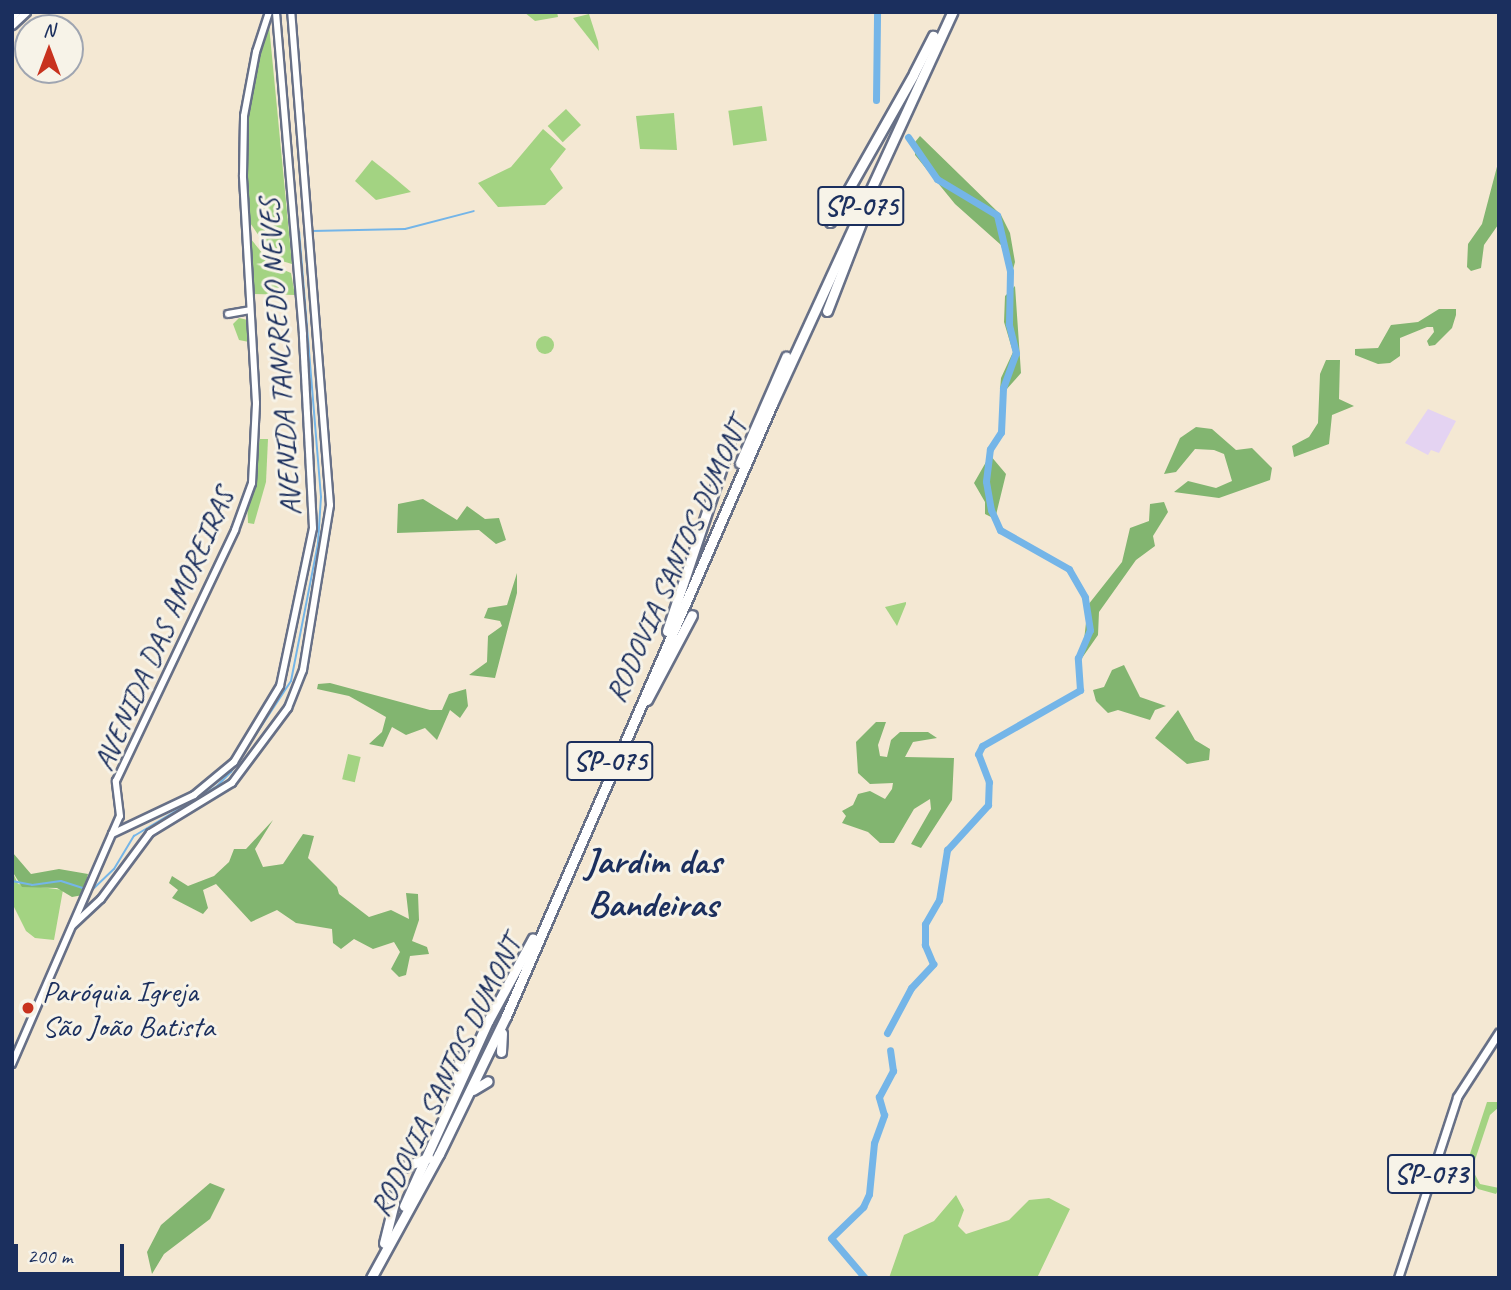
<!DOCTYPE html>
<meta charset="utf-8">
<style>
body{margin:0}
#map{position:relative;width:1511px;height:1290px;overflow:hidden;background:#f4e8d3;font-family:Caveat,sans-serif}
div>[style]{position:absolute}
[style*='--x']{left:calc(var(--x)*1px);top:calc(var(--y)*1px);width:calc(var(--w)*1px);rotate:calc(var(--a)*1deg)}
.built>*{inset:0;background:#e4d3f2}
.green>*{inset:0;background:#a3d382;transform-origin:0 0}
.round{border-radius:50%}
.forest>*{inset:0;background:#82b570}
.stream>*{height:2px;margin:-1px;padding:0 1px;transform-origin:1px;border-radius:1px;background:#74b5e8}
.river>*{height:7px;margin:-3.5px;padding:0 3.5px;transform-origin:3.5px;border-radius:3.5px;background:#74b5e8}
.roads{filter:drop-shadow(2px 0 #677087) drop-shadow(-2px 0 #677087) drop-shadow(0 2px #677087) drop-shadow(0 -2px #677087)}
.secondary>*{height:6px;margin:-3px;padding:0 3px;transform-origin:3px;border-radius:3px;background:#fff}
.primary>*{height:7px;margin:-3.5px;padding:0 3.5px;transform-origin:3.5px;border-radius:3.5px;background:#fff}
.motorway>*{height:9px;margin:-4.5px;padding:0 4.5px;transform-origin:4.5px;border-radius:4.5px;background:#fff}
.dots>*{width:19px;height:19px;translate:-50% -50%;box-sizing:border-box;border:4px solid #f7f3e8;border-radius:50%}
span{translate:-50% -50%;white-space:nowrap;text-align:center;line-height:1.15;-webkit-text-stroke:6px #f7f3e8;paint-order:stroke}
.shield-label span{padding:2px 5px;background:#f7f3e8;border:2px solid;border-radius:5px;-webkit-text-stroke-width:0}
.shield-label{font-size:28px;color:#1b2f5e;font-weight:700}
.street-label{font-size:30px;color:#1b2f5e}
.poi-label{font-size:30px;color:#1b2f5e}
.left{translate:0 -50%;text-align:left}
.district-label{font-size:37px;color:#1b2f5e;font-weight:700}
.frame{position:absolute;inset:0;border:14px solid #1b2f5e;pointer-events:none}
.north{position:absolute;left:14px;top:14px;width:70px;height:70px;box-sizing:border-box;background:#f7f3e8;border:2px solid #9fa5b1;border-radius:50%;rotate:0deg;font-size:19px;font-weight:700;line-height:28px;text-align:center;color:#1b2f5e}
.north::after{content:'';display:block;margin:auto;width:24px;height:32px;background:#c8321e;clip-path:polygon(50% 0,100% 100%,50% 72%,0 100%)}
.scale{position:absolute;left:14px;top:1244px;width:110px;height:32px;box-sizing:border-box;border:4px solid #1b2f5e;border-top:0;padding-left:9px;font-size:21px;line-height:24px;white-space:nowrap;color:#1b2f5e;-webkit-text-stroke:5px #f7f3e8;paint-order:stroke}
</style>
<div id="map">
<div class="built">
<div style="clip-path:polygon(1428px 409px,1456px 421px,1439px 453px,1431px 450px,1428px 455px,1405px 443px)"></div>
</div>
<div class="green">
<div style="clip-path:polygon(524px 12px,557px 12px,558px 17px,535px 21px)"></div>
<div style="clip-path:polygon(589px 14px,598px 42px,599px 51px,573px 18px)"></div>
<div style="clip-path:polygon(269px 25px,292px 264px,275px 259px,248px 220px,246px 114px,257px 52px)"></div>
<div style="left:762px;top:106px;width:35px;height:34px;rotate:82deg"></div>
<div style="left:566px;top:109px;width:22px;height:25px;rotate:47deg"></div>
<div style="clip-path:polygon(674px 113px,677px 150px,640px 149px,636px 116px)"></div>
<div style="clip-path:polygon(543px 129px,566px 149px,550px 169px,563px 188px,545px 205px,498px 207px,478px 183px,511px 167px)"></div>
<div style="clip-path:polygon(372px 160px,391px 175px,411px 192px,376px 200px,355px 181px)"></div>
<div style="clip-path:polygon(250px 238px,272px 265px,291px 273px,295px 295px,252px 294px)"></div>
<div style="clip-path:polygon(239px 318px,248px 320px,249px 342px,239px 340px,233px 324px)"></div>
<div class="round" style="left:536px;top:336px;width:18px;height:18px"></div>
<div style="clip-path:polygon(260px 439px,268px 439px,266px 482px,254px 524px,248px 523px,247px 501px)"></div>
<div style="clip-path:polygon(906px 602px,906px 604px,897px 626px,885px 607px)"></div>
<div style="left:348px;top:754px;width:13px;height:26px;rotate:13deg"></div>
<div style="clip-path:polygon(12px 871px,18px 884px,63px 890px,54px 940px,35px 938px,26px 931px,12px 903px)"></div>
<div style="clip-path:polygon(1487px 1102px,1499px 1102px,1499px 1107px,1490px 1115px,1472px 1169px,1480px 1184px,1499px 1188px,1496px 1194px,1478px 1189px,1464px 1172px)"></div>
<div style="clip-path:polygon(956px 1195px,964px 1210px,958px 1226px,966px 1234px,1009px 1220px,1029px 1200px,1049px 1198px,1070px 1209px,1037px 1278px,889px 1278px,904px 1235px,934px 1221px)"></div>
</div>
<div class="forest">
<div style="clip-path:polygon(920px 136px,1001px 215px,1010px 233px,1015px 262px,1011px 277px,1001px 245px,955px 204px,915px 155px,915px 142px)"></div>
<div style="clip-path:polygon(1499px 159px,1498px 225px,1484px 245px,1481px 268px,1471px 271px,1467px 267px,1468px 244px,1482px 224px)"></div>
<div style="clip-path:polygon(1015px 286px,1021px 373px,1005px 391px,1000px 390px,1001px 378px,1013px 352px,1004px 322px,1005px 296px)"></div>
<div style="clip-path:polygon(1439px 309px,1456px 309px,1456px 315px,1452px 328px,1435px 345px,1429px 346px,1427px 341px,1434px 332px,1433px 327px,1427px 327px,1400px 338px,1400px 356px,1390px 363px,1378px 364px,1355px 355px,1355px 349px,1378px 348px,1391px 325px,1418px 322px)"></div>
<div style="clip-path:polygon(1326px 360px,1340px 360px,1339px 399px,1354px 406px,1332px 415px,1329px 444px,1294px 457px,1292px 446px,1309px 437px,1318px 423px,1320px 374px)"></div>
<div style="clip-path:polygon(1196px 427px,1212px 429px,1236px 450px,1252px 448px,1272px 468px,1270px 480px,1219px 498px,1174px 492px,1188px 481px,1216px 488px,1232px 481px,1224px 454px,1214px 450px,1195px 449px,1176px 472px,1164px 474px,1180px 438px)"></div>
<div style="clip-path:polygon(990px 455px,1006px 474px,995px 519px,985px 514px,985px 502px,974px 483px)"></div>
<div style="clip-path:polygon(423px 499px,457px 520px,467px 506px,485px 519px,499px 518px,506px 540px,496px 544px,479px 530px,397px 533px,398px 504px)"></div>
<div style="clip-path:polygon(1164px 502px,1168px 512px,1153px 536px,1155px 546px,1136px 560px,1099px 612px,1098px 635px,1082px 658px,1088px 605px,1122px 562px,1130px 528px,1149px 521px,1150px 504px)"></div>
<div style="clip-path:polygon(517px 573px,517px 593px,495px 678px,469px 675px,487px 662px,488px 636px,502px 626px,500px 621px,484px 618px,488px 608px,507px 605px)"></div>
<div style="clip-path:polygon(1124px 665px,1140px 697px,1166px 706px,1155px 710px,1150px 720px,1118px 710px,1108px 713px,1096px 701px,1093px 690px,1104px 687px,1112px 670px)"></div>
<div style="clip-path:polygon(330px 683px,430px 710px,442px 710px,449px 694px,466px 689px,468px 706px,460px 718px,450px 710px,437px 740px,425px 728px,406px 735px,392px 727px,383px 747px,369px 744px,382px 732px,386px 717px,349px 696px,317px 689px,318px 684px)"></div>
<div style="clip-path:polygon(1178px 710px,1195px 740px,1210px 749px,1209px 760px,1187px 764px,1155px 738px)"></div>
<div style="clip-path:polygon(876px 722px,886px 722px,878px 745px,880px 756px,887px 757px,891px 740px,900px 732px,928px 732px,937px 738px,913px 742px,905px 757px,954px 758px,952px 800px,921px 848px,911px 844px,931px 809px,930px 799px,914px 809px,894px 843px,880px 843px,868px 832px,842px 823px,846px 816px,842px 811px,853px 805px,858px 794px,870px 791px,885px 799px,892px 789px,893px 783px,870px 784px,858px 773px,856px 742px)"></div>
<div style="clip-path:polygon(273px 820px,255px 849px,263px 867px,283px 864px,303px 834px,314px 836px,308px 858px,337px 887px,339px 894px,369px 917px,391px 910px,409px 919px,406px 893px,418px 894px,419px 920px,412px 941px,427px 947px,429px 954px,410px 956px,406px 975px,399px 977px,391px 969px,400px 952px,394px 942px,373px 949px,354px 939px,341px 949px,333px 943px,332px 929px,296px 923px,277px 910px,251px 922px,216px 884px,203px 890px,208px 908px,203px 914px,172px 898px,178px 890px,169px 883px,172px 876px,188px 886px,214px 876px,229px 862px,234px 849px,246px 849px)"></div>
<div style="clip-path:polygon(13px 853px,31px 874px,59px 869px,88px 874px,83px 895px,72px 897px,57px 888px,22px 887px,12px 871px)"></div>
<div style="clip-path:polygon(210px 1183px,225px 1189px,210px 1219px,164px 1254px,152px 1274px,147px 1252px,161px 1225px)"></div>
</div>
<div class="stream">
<div style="--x:312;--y:231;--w:93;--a:-1.2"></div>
<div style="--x:405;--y:229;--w:71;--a:-14.6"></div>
<div style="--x:12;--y:881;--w:20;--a:11"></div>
<div style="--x:32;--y:885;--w:29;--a:-8"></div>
<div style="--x:61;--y:881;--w:26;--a:18"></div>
<div style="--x:92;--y:890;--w:30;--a:-44"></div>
<div style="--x:114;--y:869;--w:39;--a:-59"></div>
<div style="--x:134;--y:836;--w:96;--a:-30.9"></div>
<div style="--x:216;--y:787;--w:21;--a:-45"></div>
<div style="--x:231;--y:772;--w:109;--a:-56.6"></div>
<div style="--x:291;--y:681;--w:141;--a:-78.9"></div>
<div style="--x:318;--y:543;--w:46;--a:-86.3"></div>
<div style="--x:321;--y:497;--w:266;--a:-94.7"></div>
</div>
<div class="river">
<div style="--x:876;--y:100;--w:88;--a:-89.3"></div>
<div style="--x:887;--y:1033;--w:51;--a:-61.9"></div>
<div style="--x:911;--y:988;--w:33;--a:-47"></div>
<div style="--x:933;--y:964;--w:21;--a:-113"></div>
<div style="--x:925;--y:945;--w:21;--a:-90"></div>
<div style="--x:925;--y:924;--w:28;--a:-60"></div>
<div style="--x:939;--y:900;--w:51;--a:-80.9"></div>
<div style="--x:947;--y:850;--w:61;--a:-47.7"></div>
<div style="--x:988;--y:805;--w:23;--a:-88"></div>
<div style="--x:989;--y:782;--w:30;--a:-111"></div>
<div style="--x:978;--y:754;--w:9;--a:-63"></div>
<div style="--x:982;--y:746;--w:113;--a:-29.7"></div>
<div style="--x:1080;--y:690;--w:32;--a:-94"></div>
<div style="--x:1078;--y:658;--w:30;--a:-67"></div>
<div style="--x:1090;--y:630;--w:33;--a:-99"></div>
<div style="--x:1085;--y:597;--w:32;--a:-120"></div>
<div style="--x:1069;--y:569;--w:79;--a:-150.5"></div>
<div style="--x:1000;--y:530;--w:22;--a:-114"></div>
<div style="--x:991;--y:510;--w:29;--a:-100"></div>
<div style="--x:986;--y:481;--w:32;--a:-83"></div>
<div style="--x:990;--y:449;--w:20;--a:-57"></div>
<div style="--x:1001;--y:432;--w:44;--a:-87.4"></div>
<div style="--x:1003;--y:388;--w:37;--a:-70"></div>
<div style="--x:1016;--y:353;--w:30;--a:-104"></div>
<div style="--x:1009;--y:324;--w:53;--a:-88.9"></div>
<div style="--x:1010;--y:271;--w:57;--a:-103.1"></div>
<div style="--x:997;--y:215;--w:70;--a:-149"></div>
<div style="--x:937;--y:179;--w:51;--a:-124.6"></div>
<div style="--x:865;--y:1278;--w:52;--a:-130.4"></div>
<div style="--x:831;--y:1238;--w:45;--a:-44.1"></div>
<div style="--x:863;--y:1207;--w:14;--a:-65"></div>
<div style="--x:869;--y:1194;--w:51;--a:-84.4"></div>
<div style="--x:874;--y:1143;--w:30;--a:-70"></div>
<div style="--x:884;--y:1115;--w:19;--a:-106"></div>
<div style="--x:879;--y:1097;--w:30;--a:-62"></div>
<div style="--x:893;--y:1071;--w:21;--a:-98"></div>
</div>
<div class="roads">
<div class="secondary">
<div style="--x:228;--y:314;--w:22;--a:-10"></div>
<div style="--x:112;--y:834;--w:91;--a:-25.4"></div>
<div style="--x:194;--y:795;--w:52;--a:-39.5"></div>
<div style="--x:234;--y:762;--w:89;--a:-58.8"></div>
<div style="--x:280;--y:686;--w:161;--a:-78.2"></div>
<div style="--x:313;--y:528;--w:194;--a:-93"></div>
<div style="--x:303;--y:334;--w:323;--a:-94.8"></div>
<div style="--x:73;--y:925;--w:38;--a:-43"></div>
<div style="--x:101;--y:899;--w:82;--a:-53.4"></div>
<div style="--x:150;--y:833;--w:96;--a:-31.4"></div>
<div style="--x:232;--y:783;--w:94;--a:-53.3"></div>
<div style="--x:288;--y:708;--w:41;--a:-68.5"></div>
<div style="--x:303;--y:670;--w:167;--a:-80.7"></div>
<div style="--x:330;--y:505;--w:495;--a:-94.5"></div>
<div style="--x:12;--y:1064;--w:270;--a:-66.5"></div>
<div style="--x:120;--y:816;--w:35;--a:-97"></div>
<div style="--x:116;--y:781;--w:278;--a:-64.6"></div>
<div style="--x:235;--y:530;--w:50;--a:-70.1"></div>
<div style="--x:252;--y:483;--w:80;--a:-87.1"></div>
<div style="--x:256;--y:403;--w:228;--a:-93.3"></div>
<div style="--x:243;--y:175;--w:59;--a:-89"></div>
<div style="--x:244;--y:116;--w:65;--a:-79.4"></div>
<div style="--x:256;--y:52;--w:42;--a:-72"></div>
</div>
<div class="primary">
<div style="--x:12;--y:16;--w:6;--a:-45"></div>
<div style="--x:12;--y:25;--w:19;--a:-43"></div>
<div style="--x:1398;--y:1278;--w:190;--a:-71.9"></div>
<div style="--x:1457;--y:1097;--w:77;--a:-57.1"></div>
</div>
<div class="motorway">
<div style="--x:914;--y:73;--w:42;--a:-62.8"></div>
<div style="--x:830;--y:222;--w:169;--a:-60.5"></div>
<div style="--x:827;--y:311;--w:117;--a:-68.9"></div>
<div style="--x:740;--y:463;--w:116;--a:-66.5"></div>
<div style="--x:667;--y:631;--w:198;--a:-71.5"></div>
<div style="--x:647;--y:700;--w:96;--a:-62.1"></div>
<div style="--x:501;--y:1052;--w:19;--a:-87"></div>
<div style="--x:457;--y:1080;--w:23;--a:-83"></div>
<div style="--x:473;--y:1090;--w:17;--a:-31"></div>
<div style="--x:404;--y:1167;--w:26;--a:-21"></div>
<div style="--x:404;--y:1206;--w:203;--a:-65.6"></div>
<div style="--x:488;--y:1021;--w:94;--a:-61.5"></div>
<div style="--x:384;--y:1243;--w:41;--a:-76"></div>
<div style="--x:394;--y:1203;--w:9;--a:-131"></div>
<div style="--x:371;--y:1278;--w:141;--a:-61.3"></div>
<div style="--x:439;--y:1154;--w:153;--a:-64.1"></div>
<div style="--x:506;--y:1016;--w:670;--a:-66.5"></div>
<div style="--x:773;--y:402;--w:429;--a:-65.3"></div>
</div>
</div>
<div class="dots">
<div style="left:28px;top:1008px;background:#c8321e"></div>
</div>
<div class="shield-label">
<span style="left:861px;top:206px">SP-075</span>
<span style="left:610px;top:761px">SP-075</span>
<span style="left:1431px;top:1174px">SP-073</span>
</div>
<div class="street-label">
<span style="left:279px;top:357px;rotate:-94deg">AVENIDA TANCREDO NEVES</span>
<span style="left:676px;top:560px;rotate:-66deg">RODOVIA SANTOS DUMONT</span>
<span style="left:163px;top:629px;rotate:-66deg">AVENIDA DAS AMOREIRAS</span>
<span style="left:445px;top:1076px;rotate:-64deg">RODOVIA SANTOS DUMONT</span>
</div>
<div class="poi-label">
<span class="left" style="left:42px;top:1008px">Paróquia Igreja<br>São João Batista</span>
</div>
<div class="district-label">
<span style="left:653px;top:883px">Jardim das<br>Bandeiras</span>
</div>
<div class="frame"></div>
<div class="north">N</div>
<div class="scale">200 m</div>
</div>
